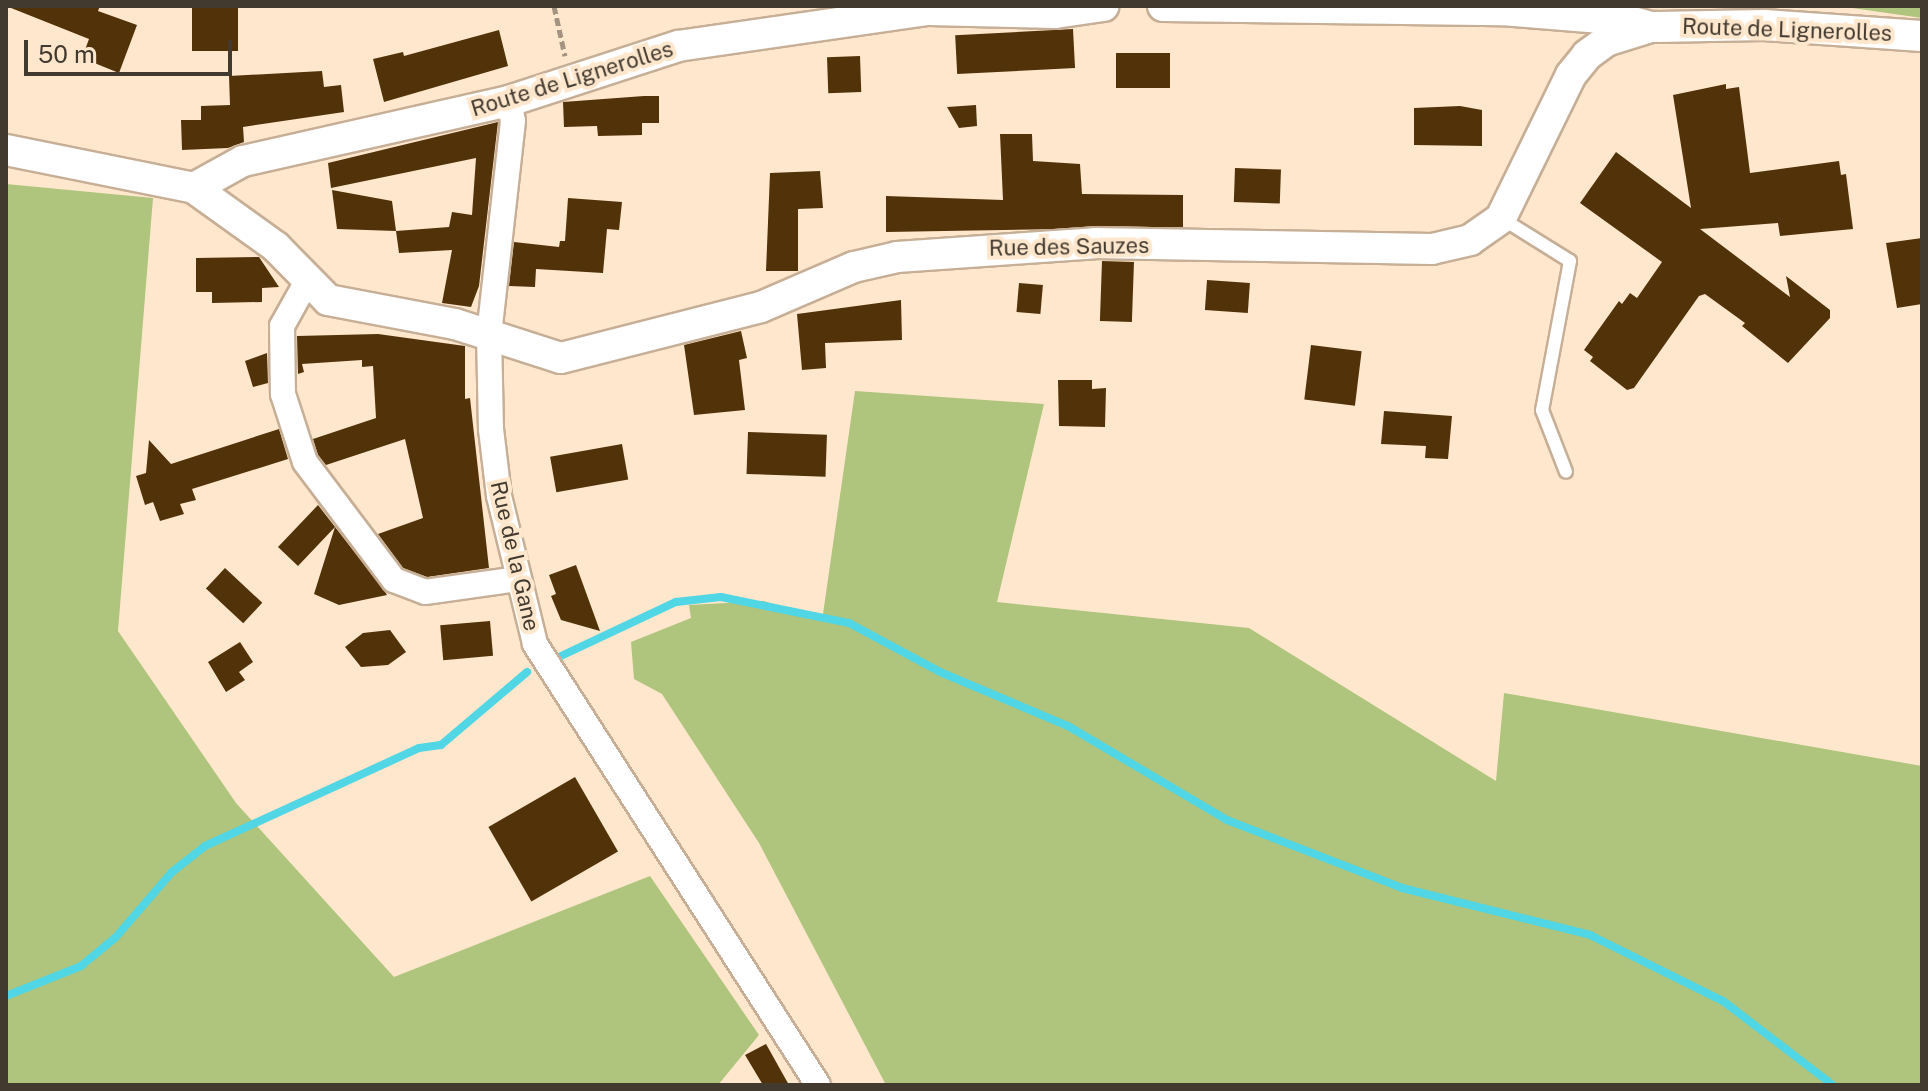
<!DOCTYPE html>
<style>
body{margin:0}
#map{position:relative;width:1928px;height:1091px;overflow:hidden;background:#ffe7cd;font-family:"Public Sans",sans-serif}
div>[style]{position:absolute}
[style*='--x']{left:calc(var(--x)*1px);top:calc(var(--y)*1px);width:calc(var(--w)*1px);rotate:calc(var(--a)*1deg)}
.green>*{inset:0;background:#afc47c}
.stream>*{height:8px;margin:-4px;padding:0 4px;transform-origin:4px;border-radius:4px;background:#50d6e4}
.building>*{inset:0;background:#523309;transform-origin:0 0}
.path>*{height:5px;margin-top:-2.5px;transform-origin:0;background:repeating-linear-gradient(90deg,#a49381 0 8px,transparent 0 12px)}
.roads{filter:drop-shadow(2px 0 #c6af96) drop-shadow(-2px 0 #c6af96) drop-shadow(0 2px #c6af96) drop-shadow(0 -2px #c6af96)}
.service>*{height:12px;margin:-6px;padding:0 6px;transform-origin:6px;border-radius:6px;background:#fff}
.minor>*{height:24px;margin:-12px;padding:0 12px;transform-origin:12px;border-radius:12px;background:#fff}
.tertiary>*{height:30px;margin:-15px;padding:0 15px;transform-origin:15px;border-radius:15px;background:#fff}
span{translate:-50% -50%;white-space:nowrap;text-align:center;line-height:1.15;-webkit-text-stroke:8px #ffe7cd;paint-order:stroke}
.street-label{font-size:22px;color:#42392f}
.frame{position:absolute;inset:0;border:8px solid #42392f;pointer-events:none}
.scale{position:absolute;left:24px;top:40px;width:208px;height:36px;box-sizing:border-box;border:4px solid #42392f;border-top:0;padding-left:10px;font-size:24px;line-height:28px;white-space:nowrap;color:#42392f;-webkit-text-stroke:6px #ffe7cd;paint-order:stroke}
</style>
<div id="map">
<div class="green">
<div style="clip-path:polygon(1838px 6px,1922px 6px,1922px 18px)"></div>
<div style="clip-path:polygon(6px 184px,153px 198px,118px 631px,236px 803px,394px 977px,650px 876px,759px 1035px,718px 1085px,6px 1085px)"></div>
<div style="clip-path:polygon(855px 391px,1044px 404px,997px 602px,1249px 628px,1496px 781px,1504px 693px,1922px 766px,1922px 1085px,886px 1085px,759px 843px,662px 694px,634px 679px,631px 642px,691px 618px,689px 605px,764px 601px,822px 621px)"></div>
</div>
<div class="stream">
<div style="--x:561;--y:656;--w:127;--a:-25.2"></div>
<div style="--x:676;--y:602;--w:45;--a:-6.3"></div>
<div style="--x:721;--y:597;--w:131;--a:11.5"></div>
<div style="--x:849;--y:623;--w:103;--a:28.3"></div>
<div style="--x:940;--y:672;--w:139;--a:22.9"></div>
<div style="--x:1068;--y:726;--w:185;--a:30.6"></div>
<div style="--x:1227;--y:820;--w:188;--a:21.2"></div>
<div style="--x:1402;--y:888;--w:194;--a:14"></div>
<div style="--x:1590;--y:935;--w:148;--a:26.4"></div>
<div style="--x:1723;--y:1001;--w:138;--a:37.4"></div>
<div style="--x:6;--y:996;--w:81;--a:-21.8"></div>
<div style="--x:81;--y:966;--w:45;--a:-39.6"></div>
<div style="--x:116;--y:937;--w:86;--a:-49.3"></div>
<div style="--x:172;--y:872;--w:42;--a:-38.2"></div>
<div style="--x:205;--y:846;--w:235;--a:-24.6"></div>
<div style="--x:419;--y:748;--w:22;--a:-8"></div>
<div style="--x:441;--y:745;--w:113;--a:-40.3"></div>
</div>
<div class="building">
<div style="clip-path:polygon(6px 6px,100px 6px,98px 11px,137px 25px,119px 73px,82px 58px,89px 39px)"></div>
<div style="left:192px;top:6px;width:46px;height:45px"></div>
<div style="left:1073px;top:29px;width:39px;height:118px;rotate:87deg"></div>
<div style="clip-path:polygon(499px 30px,508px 66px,384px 102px,373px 59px,403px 52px,404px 56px)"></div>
<div style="left:1116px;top:53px;width:54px;height:35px"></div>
<div style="left:860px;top:56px;width:36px;height:33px;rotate:88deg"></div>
<div style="clip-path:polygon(322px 71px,324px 87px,341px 85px,344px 112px,243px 127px,244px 142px,228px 148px,182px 150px,181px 120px,201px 120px,201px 106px,230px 105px,229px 76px)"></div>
<div style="clip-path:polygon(1726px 84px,1726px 89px,1739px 87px,1750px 173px,1839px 161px,1841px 175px,1846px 174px,1853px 229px,1780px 236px,1778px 223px,1700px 229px,1790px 297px,1786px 276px,1830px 310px,1830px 318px,1788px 363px,1742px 326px,1745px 323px,1705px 294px,1699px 296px,1634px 388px,1627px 390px,1590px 361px,1593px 357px,1584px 350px,1619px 301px,1622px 304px,1630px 293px,1637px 298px,1662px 262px,1580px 203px,1616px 152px,1691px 208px,1673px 95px)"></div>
<div style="clip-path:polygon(644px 96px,659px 96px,659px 123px,642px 123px,642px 135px,598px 136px,597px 126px,564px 127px,563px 102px)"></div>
<div style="clip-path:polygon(976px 105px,977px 126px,959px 128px,947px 107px)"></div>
<div style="clip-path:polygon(1460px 106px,1482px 110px,1482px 146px,1414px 145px,1414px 108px)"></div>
<div style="clip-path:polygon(498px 122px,479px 286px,471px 307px,442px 303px,452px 250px,399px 253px,396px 231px,449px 227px,452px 212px,472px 215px,476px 158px,331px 188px,328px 163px)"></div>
<div style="clip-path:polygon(1000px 134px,1032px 134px,1033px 161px,1080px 164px,1082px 194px,1183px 195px,1183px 227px,886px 232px,886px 196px,1003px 200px)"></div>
<div style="left:1235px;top:168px;width:46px;height:34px;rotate:2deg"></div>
<div style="clip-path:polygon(820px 171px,823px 208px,798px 209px,798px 271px,766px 271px,770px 173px)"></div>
<div style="clip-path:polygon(332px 190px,392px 201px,396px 231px,337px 229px)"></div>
<div style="clip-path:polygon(568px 198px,622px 202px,619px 230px,607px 229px,603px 273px,536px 269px,535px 287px,509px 286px,514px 242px,559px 247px,560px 241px,565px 241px)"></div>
<div style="clip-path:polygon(1922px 238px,1922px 304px,1897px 308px,1886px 243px)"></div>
<div style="clip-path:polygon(259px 257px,279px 287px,262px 288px,262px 302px,212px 303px,212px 292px,196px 292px,196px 258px)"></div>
<div style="left:1102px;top:261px;width:32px;height:60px;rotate:2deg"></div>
<div style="left:1207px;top:280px;width:43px;height:30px;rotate:4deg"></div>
<div style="left:1019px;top:283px;width:24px;height:29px;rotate:5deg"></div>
<div style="clip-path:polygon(901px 300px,902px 340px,825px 343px,826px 368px,802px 370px,797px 314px)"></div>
<div style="clip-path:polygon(741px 331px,747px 358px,739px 360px,745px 410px,694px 415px,684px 345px)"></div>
<div style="clip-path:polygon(378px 334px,465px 346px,465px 399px,470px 398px,489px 568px,427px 577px,403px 568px,378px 534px,423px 518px,405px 439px,326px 465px,318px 455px,313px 439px,376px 418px,373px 366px,362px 367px,362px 360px,302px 364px,304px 372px,298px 374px,297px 336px)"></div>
<div style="left:1311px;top:345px;width:51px;height:55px;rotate:7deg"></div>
<div style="clip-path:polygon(267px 353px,268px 383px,253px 387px,245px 361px)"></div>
<div style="clip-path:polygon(1058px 380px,1092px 380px,1092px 389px,1106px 388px,1105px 427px,1059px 426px)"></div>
<div style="clip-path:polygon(1384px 411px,1452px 416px,1448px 459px,1425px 458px,1426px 446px,1381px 444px)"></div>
<div style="clip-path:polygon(279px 429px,288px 459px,192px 489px,196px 500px,180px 504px,184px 514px,160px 521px,153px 502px,145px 505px,136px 476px,146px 473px,149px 440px,171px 464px)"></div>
<div style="left:748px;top:432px;width:79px;height:42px;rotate:2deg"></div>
<div style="left:622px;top:444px;width:36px;height:73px;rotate:80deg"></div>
<div style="clip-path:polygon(318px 505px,384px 590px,387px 595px,339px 605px,314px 594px,335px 527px,298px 566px,278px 547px)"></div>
<div style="clip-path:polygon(576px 565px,600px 631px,561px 620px,551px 596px,556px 594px,549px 575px)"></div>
<div style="left:225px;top:568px;width:51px;height:28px;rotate:43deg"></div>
<div style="left:490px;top:621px;width:35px;height:50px;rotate:85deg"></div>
<div style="clip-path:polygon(390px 630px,406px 652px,388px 665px,361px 667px,345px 647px,363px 633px)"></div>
<div style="clip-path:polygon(240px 642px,253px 662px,239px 672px,245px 680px,226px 692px,208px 662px)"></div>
<div style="left:575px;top:777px;width:86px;height:100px;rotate:60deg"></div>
<div style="clip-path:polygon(766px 1044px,789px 1085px,763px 1085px,745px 1055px)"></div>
</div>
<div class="path">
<div style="--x:554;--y:6;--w:51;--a:77.6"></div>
</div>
<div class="roads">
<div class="service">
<div style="--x:1501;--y:218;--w:81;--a:31.9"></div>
<div style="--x:1570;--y:261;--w:152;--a:100.6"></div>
<div style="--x:1542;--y:410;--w:66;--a:68.8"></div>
</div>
<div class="minor">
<div style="--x:509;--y:101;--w:20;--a:79"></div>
<div style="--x:513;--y:121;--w:214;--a:96.4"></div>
<div style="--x:489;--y:334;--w:95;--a:88.8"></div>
<div style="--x:491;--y:429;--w:67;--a:83.2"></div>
<div style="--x:499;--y:496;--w:152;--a:76.3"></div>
<div style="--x:535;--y:644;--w:524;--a:57.31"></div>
<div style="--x:306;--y:283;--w:49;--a:119.2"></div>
<div style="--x:282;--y:326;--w:68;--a:89.2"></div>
<div style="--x:283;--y:394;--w:71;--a:72.1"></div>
<div style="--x:305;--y:462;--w:148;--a:53"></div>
<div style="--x:394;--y:580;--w:33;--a:21"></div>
<div style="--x:425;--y:592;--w:93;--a:-8"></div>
</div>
<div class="tertiary">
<div style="--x:1163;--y:6;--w:339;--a:0.7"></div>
<div style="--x:1502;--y:10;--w:124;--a:4.6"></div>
<div style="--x:1626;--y:20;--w:26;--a:16"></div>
<div style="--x:1651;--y:27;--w:113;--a:-1"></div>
<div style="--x:1764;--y:25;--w:158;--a:4"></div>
<div style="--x:6;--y:150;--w:192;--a:11.4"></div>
<div style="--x:194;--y:188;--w:101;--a:35.7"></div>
<div style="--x:276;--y:247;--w:74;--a:45.5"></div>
<div style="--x:328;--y:300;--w:129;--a:10.7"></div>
<div style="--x:455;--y:324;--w:111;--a:17.8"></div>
<div style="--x:561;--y:358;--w:206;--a:-14.3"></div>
<div style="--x:761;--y:307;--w:101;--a:-23.3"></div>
<div style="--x:854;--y:267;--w:44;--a:-13.1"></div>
<div style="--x:897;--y:257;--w:198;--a:-4"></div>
<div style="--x:1095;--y:243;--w:337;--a:1"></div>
<div style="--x:1432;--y:249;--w:39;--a:-13"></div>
<div style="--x:1470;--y:240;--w:38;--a:-35"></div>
<div style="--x:1501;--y:218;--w:159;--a:-63.9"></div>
<div style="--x:1571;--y:75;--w:26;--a:-51"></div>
<div style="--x:1587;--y:55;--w:24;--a:-36"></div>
<div style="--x:1606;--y:41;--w:47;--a:-17.3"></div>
<div style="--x:194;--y:188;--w:56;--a:-28.9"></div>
<div style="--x:243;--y:161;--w:273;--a:-12.7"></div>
<div style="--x:509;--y:101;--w:178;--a:-18"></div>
<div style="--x:678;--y:46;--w:254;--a:-8.2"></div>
<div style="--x:929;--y:10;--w:126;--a:1.4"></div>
<div style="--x:1055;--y:13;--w:49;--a:-8.3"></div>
</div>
</div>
<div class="street-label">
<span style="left:1787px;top:30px;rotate:2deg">Route de Lignerolles</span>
<span style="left:572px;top:79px;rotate:-17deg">Route de Lignerolles</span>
<span style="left:1069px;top:247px;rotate:-1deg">Rue des Sauzes</span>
<span style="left:515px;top:556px;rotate:77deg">Rue de la Gane</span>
</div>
<div class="frame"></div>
<div class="scale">50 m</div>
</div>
